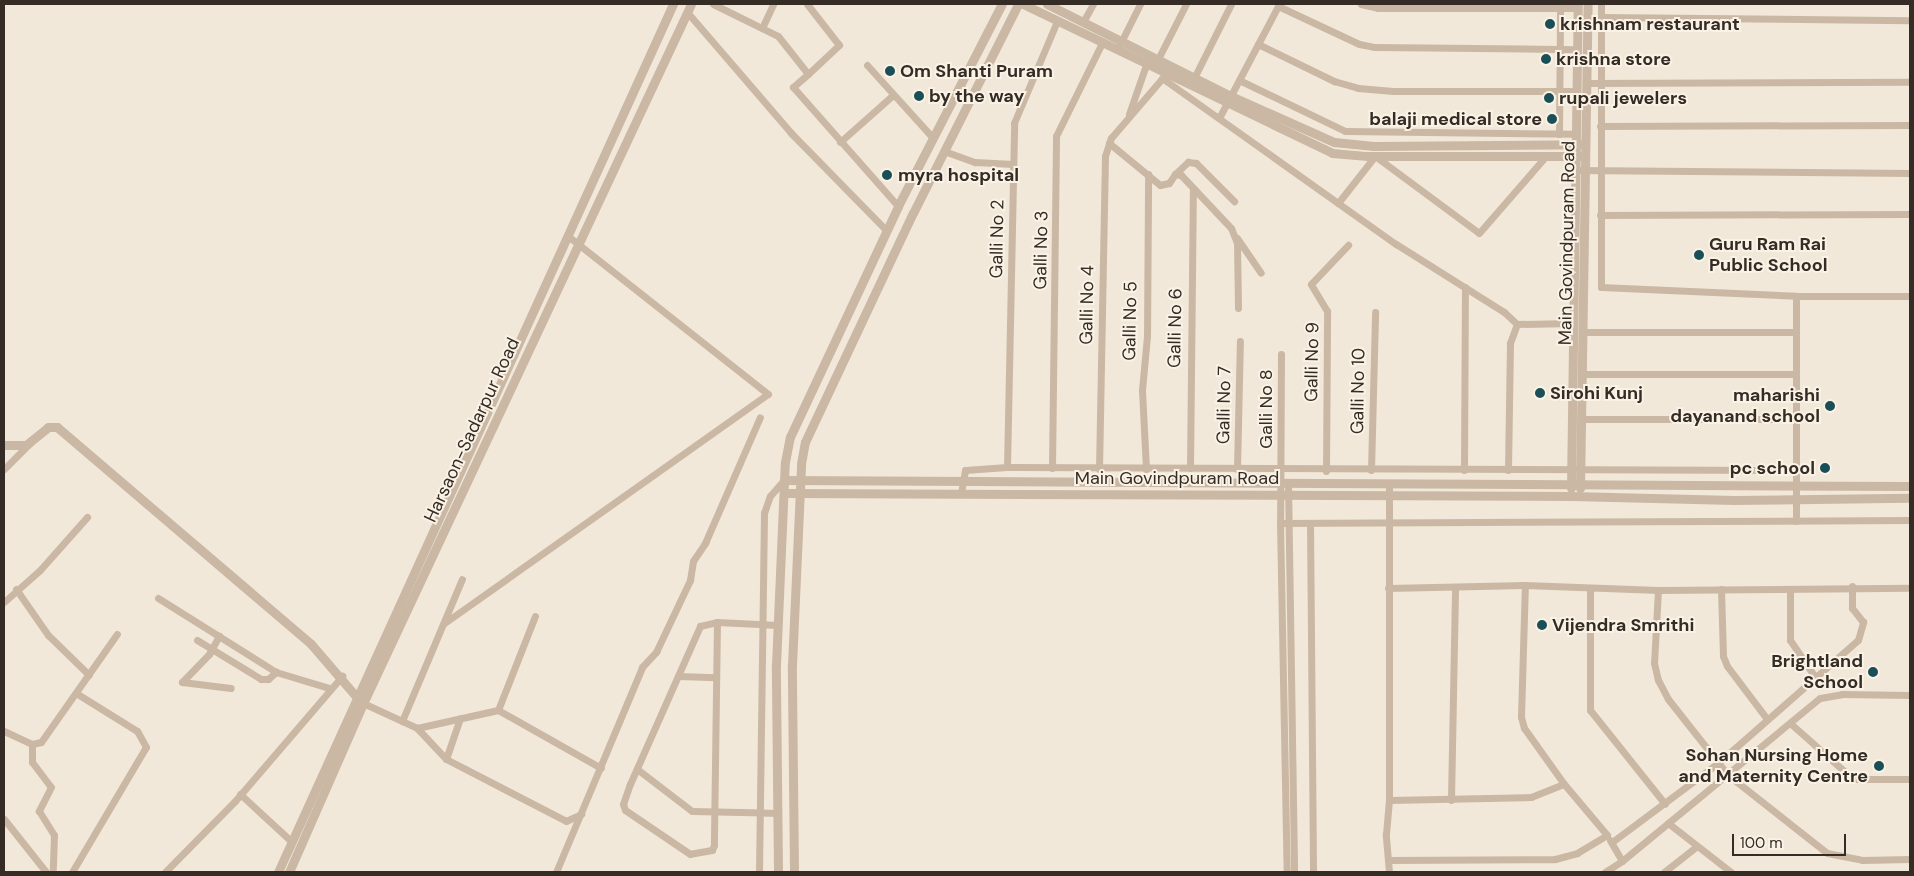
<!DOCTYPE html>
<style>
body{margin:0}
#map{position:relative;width:1914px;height:876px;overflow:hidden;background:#f2e8d9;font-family:"DM Sans",sans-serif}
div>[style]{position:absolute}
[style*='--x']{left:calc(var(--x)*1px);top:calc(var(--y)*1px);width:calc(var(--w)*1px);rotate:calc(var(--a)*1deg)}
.minor>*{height:7px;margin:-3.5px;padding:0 3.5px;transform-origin:3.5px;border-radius:3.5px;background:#cab8a4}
.tertiary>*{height:9px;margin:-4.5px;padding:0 4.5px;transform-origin:4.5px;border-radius:4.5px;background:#cab8a4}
.dots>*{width:14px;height:14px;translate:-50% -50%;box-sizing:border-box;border:2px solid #f9f2e5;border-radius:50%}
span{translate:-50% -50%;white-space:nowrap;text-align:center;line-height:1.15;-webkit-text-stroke:4px #f9f2e5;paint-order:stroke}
.poi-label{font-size:18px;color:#352c26;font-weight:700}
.left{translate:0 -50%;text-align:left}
.right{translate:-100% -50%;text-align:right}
.street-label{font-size:18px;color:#352c26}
.frame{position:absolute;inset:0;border:5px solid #352c26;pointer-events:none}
.scale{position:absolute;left:1732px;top:834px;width:114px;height:22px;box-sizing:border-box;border:2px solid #352c26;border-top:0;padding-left:6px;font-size:15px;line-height:18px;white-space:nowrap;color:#352c26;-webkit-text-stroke:4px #f9f2e5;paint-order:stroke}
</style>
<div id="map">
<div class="minor">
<div style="--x:713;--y:4;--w:72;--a:26.2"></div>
<div style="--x:778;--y:36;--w:48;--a:51.7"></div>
<div style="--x:808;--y:74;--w:20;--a:139"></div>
<div style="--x:793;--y:87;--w:159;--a:48.6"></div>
<div style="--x:807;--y:4;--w:52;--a:52"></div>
<div style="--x:839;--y:45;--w:42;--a:136.9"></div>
<div style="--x:1361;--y:4;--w:17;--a:13"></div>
<div style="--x:1378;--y:8;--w:200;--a:0"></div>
<div style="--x:1601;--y:4;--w:283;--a:90"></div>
<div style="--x:1601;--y:287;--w:195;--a:2.6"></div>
<div style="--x:1796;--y:296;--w:225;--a:90"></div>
<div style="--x:1278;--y:6;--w:89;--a:25.1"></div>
<div style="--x:1359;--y:44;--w:15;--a:11"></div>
<div style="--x:1374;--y:47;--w:203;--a:0.6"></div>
<div style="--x:687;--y:12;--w:160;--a:49.3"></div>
<div style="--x:791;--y:133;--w:137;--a:45.6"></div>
<div style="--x:1601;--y:17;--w:309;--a:0.6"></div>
<div style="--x:1083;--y:22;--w:21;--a:-61"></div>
<div style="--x:762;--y:28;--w:26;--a:-65"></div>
<div style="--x:1258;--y:44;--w:85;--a:26"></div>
<div style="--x:1334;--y:81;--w:25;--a:16"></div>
<div style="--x:1358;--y:88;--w:35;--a:5"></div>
<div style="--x:1393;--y:91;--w:183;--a:0"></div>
<div style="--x:1119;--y:46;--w:47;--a:-63.4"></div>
<div style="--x:1158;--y:59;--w:62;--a:-63"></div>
<div style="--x:867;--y:65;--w:98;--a:47.9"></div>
<div style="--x:1162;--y:78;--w:287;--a:35.4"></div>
<div style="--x:1396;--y:244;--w:128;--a:32.2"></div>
<div style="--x:1504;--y:312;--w:18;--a:43"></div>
<div style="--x:1517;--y:324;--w:56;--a:-1"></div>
<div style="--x:1194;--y:78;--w:83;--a:-63.4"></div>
<div style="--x:1239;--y:80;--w:118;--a:25.7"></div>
<div style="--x:1345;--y:131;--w:231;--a:0.7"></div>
<div style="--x:1586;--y:83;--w:324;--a:-0.2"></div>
<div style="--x:1129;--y:114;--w:52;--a:-70.9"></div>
<div style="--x:1219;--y:118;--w:129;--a:-62.2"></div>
<div style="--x:1600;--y:126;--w:310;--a:-0.2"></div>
<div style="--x:1559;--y:134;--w:126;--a:-89.5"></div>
<div style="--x:840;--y:142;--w:71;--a:-41.6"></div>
<div style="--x:1109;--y:143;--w:66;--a:39.5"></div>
<div style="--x:1160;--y:185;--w:9;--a:-13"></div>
<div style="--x:1169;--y:183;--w:11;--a:-56"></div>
<div style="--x:1175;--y:174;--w:6;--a:9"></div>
<div style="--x:1181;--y:175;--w:73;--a:46.7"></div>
<div style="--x:1231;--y:228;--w:16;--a:68"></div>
<div style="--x:1237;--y:243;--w:65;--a:89.1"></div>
<div style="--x:944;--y:151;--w:33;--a:20"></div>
<div style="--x:975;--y:162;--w:38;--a:3"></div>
<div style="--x:1575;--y:170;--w:335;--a:0.5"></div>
<div style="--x:1175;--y:174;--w:18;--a:-43"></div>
<div style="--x:1188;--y:162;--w:8;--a:7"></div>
<div style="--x:1196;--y:163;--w:54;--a:45"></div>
<div style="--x:1338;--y:203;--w:60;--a:-51.8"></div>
<div style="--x:1375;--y:156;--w:129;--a:36.5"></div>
<div style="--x:1479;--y:233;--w:102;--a:-49"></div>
<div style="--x:1600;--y:215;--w:310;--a:-0.2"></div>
<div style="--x:1237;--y:238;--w:42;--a:55.6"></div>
<div style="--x:1796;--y:296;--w:114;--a:0"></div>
<div style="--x:1582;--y:332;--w:214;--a:0"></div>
<div style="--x:1281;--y:354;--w:169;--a:90.3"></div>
<div style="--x:1280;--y:523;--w:349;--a:88.9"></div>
<div style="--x:1581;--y:374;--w:215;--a:0"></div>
<div style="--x:1581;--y:419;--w:215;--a:0"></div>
<div style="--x:1007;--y:467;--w:344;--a:-88.8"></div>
<div style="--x:1014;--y:123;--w:111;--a:-67.1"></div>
<div style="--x:1052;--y:468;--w:332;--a:-89.3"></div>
<div style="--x:1056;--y:136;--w:104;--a:-63.7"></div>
<div style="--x:1190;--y:468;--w:280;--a:-89.4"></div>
<div style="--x:4;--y:469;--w:37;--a:-45"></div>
<div style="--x:1099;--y:469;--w:313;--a:-88.9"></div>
<div style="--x:1105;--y:156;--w:19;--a:-72"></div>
<div style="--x:1111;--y:138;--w:83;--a:-49.4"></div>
<div style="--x:1146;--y:469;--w:79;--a:-92.9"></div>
<div style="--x:1142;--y:390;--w:54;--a:-84.7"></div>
<div style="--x:1147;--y:336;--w:162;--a:-89.6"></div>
<div style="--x:1237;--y:469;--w:128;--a:-88.7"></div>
<div style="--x:1371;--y:470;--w:158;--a:-88.5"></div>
<div style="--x:1464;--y:470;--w:183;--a:-89.7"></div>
<div style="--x:1508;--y:470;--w:127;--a:-89.1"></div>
<div style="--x:1510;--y:343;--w:20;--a:-70"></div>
<div style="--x:1326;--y:471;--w:160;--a:-89.6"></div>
<div style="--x:1327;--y:311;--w:31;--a:-121"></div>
<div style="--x:1311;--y:284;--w:54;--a:-46.5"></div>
<div style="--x:1288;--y:483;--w:389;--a:89.1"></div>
<div style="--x:961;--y:493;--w:23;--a:-80"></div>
<div style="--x:965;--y:470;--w:42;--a:-4.1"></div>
<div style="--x:1007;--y:467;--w:791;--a:0.22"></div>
<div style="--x:1280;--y:523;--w:630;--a:-0.27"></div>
<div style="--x:1310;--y:523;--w:349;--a:89.5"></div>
<div style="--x:1388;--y:588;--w:137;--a:-1.3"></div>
<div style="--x:1525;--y:585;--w:133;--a:2.2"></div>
<div style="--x:1658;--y:590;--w:252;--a:-0.5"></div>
<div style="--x:1590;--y:588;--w:122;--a:90"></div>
<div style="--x:1590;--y:710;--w:120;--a:51.4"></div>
<div style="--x:16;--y:589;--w:56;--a:55.2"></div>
<div style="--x:48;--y:635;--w:57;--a:44.3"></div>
<div style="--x:1721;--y:589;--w:67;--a:88.3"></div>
<div style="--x:1723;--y:656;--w:11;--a:68"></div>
<div style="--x:1727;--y:666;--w:66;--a:53"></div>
<div style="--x:1790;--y:589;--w:51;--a:90"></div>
<div style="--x:1790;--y:640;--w:45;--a:56"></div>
<div style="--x:1658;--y:590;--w:73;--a:93.1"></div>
<div style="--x:1654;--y:663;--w:17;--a:77"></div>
<div style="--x:1658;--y:680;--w:21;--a:62"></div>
<div style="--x:1668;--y:699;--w:97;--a:51.7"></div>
<div style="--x:1728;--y:775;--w:126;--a:38.2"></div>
<div style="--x:1827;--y:853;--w:36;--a:11"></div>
<div style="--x:1862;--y:860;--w:48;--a:-1.2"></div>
<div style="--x:158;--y:598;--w:139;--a:32.1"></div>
<div style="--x:4;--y:602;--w:48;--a:-41.6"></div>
<div style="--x:40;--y:570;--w:71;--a:-48.4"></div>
<div style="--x:717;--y:622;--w:223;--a:90.8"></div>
<div style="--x:714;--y:845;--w:5;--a:112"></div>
<div style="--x:712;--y:850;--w:22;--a:170"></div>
<div style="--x:690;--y:854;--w:78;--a:-145.9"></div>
<div style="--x:625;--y:810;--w:6;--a:-108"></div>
<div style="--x:623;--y:804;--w:21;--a:-71"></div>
<div style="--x:630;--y:784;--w:173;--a:-66.1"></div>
<div style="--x:700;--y:626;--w:17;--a:-13"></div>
<div style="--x:717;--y:622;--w:61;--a:2.8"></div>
<div style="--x:443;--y:624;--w:398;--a:-35.3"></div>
<div style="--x:768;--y:394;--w:255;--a:-141.7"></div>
<div style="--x:197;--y:640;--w:75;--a:31.4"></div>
<div style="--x:261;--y:679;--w:7;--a:0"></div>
<div style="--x:268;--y:679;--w:11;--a:-41"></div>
<div style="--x:276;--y:672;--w:55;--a:16.8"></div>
<div style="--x:678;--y:676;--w:38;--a:2"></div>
<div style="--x:182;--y:682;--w:39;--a:-46"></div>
<div style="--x:209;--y:654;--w:21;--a:-61"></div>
<div style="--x:182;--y:682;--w:49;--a:7"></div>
<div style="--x:363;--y:703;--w:60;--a:24.8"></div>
<div style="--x:417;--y:728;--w:42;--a:46.9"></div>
<div style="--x:446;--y:759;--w:135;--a:27.3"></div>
<div style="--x:566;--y:821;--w:17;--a:-25"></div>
<div style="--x:498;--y:710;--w:118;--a:29.4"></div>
<div style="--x:402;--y:721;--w:154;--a:-67.1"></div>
<div style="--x:1790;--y:723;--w:84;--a:41.6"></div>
<div style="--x:1853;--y:779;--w:57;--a:0"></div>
<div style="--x:417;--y:728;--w:83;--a:-12.5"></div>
<div style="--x:498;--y:710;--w:101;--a:-68.5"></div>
<div style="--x:4;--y:731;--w:31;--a:25"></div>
<div style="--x:32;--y:744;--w:9;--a:-13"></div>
<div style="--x:41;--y:742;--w:132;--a:-54.9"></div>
<div style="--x:32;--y:744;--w:18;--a:90"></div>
<div style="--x:32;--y:762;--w:31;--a:53"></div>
<div style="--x:51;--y:787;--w:27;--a:117"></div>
<div style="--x:39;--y:811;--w:28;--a:58"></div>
<div style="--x:54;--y:835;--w:37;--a:92"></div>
<div style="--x:446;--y:759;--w:43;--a:-71.1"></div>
<div style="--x:637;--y:769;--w:69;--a:37.4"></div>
<div style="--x:692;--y:811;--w:85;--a:1.3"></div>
<div style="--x:240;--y:794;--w:71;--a:42.7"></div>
<div style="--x:1389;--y:800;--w:142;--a:-1.2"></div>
<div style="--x:1531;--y:797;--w:35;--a:-22"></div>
<div style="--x:1451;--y:800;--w:213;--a:-88.9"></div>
<div style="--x:4;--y:819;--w:68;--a:51.6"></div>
<div style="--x:1668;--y:823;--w:80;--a:37.9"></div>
<div style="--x:1612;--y:842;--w:132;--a:-36.7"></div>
<div style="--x:1718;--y:763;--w:186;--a:-41.3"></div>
<div style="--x:1858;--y:640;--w:19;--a:-74"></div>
<div style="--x:1863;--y:622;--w:18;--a:-128"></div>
<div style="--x:1852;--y:608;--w:22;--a:-90"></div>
<div style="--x:1388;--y:860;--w:167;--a:-0.3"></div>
<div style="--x:1555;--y:859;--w:23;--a:-15"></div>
<div style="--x:1577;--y:853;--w:35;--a:-31"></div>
<div style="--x:1607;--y:835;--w:67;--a:-130.1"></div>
<div style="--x:1564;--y:784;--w:69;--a:-125.5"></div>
<div style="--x:1524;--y:728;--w:11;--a:-105"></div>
<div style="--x:1521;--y:717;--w:132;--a:-88.3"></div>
<div style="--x:1622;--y:861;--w:256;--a:-39.5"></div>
<div style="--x:1820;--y:698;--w:22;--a:-10"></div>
<div style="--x:1842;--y:694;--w:68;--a:0.8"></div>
<div style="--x:72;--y:872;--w:145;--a:-59.4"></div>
<div style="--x:146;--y:747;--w:18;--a:-119"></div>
<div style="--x:137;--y:731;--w:72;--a:-148.1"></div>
<div style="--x:165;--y:872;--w:100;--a:-45.4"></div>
<div style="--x:235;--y:801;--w:165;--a:-49.4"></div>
<div style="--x:556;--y:872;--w:222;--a:-67.2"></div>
<div style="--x:642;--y:667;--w:21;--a:-47"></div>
<div style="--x:656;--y:652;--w:80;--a:-64.7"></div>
<div style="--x:690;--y:580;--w:19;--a:-81"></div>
<div style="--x:693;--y:561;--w:22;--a:-56"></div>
<div style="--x:705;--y:543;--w:137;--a:-66.4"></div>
<div style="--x:759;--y:872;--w:359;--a:-89.2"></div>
<div style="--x:764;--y:513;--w:18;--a:-71"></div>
<div style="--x:770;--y:496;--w:21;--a:-49"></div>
<div style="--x:1389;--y:872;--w:38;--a:-95"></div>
<div style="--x:1386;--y:834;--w:34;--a:-85"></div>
<div style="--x:1389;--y:800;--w:317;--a:-90"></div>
<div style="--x:1605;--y:872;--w:20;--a:-33"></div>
<div style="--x:1622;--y:861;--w:24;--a:-120"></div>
<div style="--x:1664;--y:872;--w:42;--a:-38.2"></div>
</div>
<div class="tertiary">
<div style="--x:1023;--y:4;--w:343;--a:25.7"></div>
<div style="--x:1332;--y:153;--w:36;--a:5"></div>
<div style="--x:1368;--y:156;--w:216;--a:0"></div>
<div style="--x:1047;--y:4;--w:206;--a:26.6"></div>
<div style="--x:1231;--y:96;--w:113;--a:24.1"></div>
<div style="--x:1334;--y:142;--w:40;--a:5.7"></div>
<div style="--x:1374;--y:146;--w:210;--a:-0.5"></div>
<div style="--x:4;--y:445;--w:22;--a:0"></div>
<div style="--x:26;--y:445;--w:28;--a:-39"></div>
<div style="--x:48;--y:427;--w:9;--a:0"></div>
<div style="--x:57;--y:427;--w:334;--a:40.5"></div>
<div style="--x:311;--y:644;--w:75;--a:49.3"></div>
<div style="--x:784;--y:480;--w:1126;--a:0.31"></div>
<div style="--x:1571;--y:488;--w:484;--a:-89.2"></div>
<div style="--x:1580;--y:488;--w:484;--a:-89.1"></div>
<div style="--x:784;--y:493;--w:787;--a:0.22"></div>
<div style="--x:1571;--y:496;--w:163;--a:1.4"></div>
<div style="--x:1734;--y:500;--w:176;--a:-0.7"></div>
<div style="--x:278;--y:872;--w:954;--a:-65.53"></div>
<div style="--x:289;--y:872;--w:191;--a:-66.3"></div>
<div style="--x:366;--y:697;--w:765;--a:-64.87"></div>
<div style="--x:778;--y:872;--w:207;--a:-90.6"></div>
<div style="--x:776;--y:665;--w:203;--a:-87.5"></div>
<div style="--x:785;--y:462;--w:25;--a:-79"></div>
<div style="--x:790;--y:437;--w:255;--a:-64.9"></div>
<div style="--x:898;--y:206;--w:227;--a:-62.8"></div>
<div style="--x:794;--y:872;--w:207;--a:-90.6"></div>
<div style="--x:792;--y:665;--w:201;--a:-87.4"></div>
<div style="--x:801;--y:464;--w:22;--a:-80"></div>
<div style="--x:805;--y:442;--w:253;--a:-64.8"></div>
<div style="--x:913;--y:213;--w:234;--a:-63.3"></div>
</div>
<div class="dots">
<div style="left:1550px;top:24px;background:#1b4f57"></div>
<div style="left:1546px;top:59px;background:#1b4f57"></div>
<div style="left:890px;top:71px;background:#1b4f57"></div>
<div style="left:919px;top:96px;background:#1b4f57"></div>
<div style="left:1549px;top:98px;background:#1b4f57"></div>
<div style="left:1552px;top:119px;background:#1b4f57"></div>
<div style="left:887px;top:175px;background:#1b4f57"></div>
<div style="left:1699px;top:255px;background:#1b4f57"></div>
<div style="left:1540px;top:393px;background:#1b4f57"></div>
<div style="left:1830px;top:406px;background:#1b4f57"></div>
<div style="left:1825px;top:468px;background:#1b4f57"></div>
<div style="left:1542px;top:625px;background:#1b4f57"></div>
<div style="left:1873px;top:672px;background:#1b4f57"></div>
<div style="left:1879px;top:766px;background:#1b4f57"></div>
</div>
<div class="poi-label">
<span class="left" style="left:1560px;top:24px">krishnam restaurant</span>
<span class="left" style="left:1556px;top:59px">krishna store</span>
<span class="left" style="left:900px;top:71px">Om Shanti Puram</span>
<span class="left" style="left:929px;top:96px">by the way</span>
<span class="left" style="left:1559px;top:98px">rupali jewelers</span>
<span class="right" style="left:1542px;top:119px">balaji medical store</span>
<span class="left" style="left:898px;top:175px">myra hospital</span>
<span class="left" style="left:1709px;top:255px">Guru Ram Rai<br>Public School</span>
<span class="left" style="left:1550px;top:393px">Sirohi Kunj</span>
<span class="right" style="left:1820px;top:406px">maharishi<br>dayanand school</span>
<span class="right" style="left:1815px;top:468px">pc school</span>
<span class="left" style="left:1552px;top:625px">Vijendra Smrithi</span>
<span class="right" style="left:1863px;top:672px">Brightland<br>School</span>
<span class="right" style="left:1868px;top:766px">Sohan Nursing Home<br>and Maternity Centre</span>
</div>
<div class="street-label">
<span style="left:997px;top:239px;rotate:-89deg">Galli No 2</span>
<span style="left:1567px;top:243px;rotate:-89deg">Main Govindpuram Road</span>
<span style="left:1041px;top:250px;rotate:-89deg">Galli No 3</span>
<span style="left:1087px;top:305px;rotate:-89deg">Galli No 4</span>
<span style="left:1130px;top:321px;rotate:-89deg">Galli No 5</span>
<span style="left:1175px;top:328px;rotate:-89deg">Galli No 6</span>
<span style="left:1312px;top:362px;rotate:-89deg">Galli No 9</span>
<span style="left:1358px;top:391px;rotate:-89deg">Galli No 10</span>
<span style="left:1224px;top:405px;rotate:-89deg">Galli No 7</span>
<span style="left:1266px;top:409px;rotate:-90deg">Galli No 8</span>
<span style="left:472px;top:430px;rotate:-65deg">Harsaon-Sadarpur Road</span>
<span style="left:1177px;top:478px">Main Govindpuram Road</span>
</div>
<div class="frame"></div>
<div class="scale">100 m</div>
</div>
